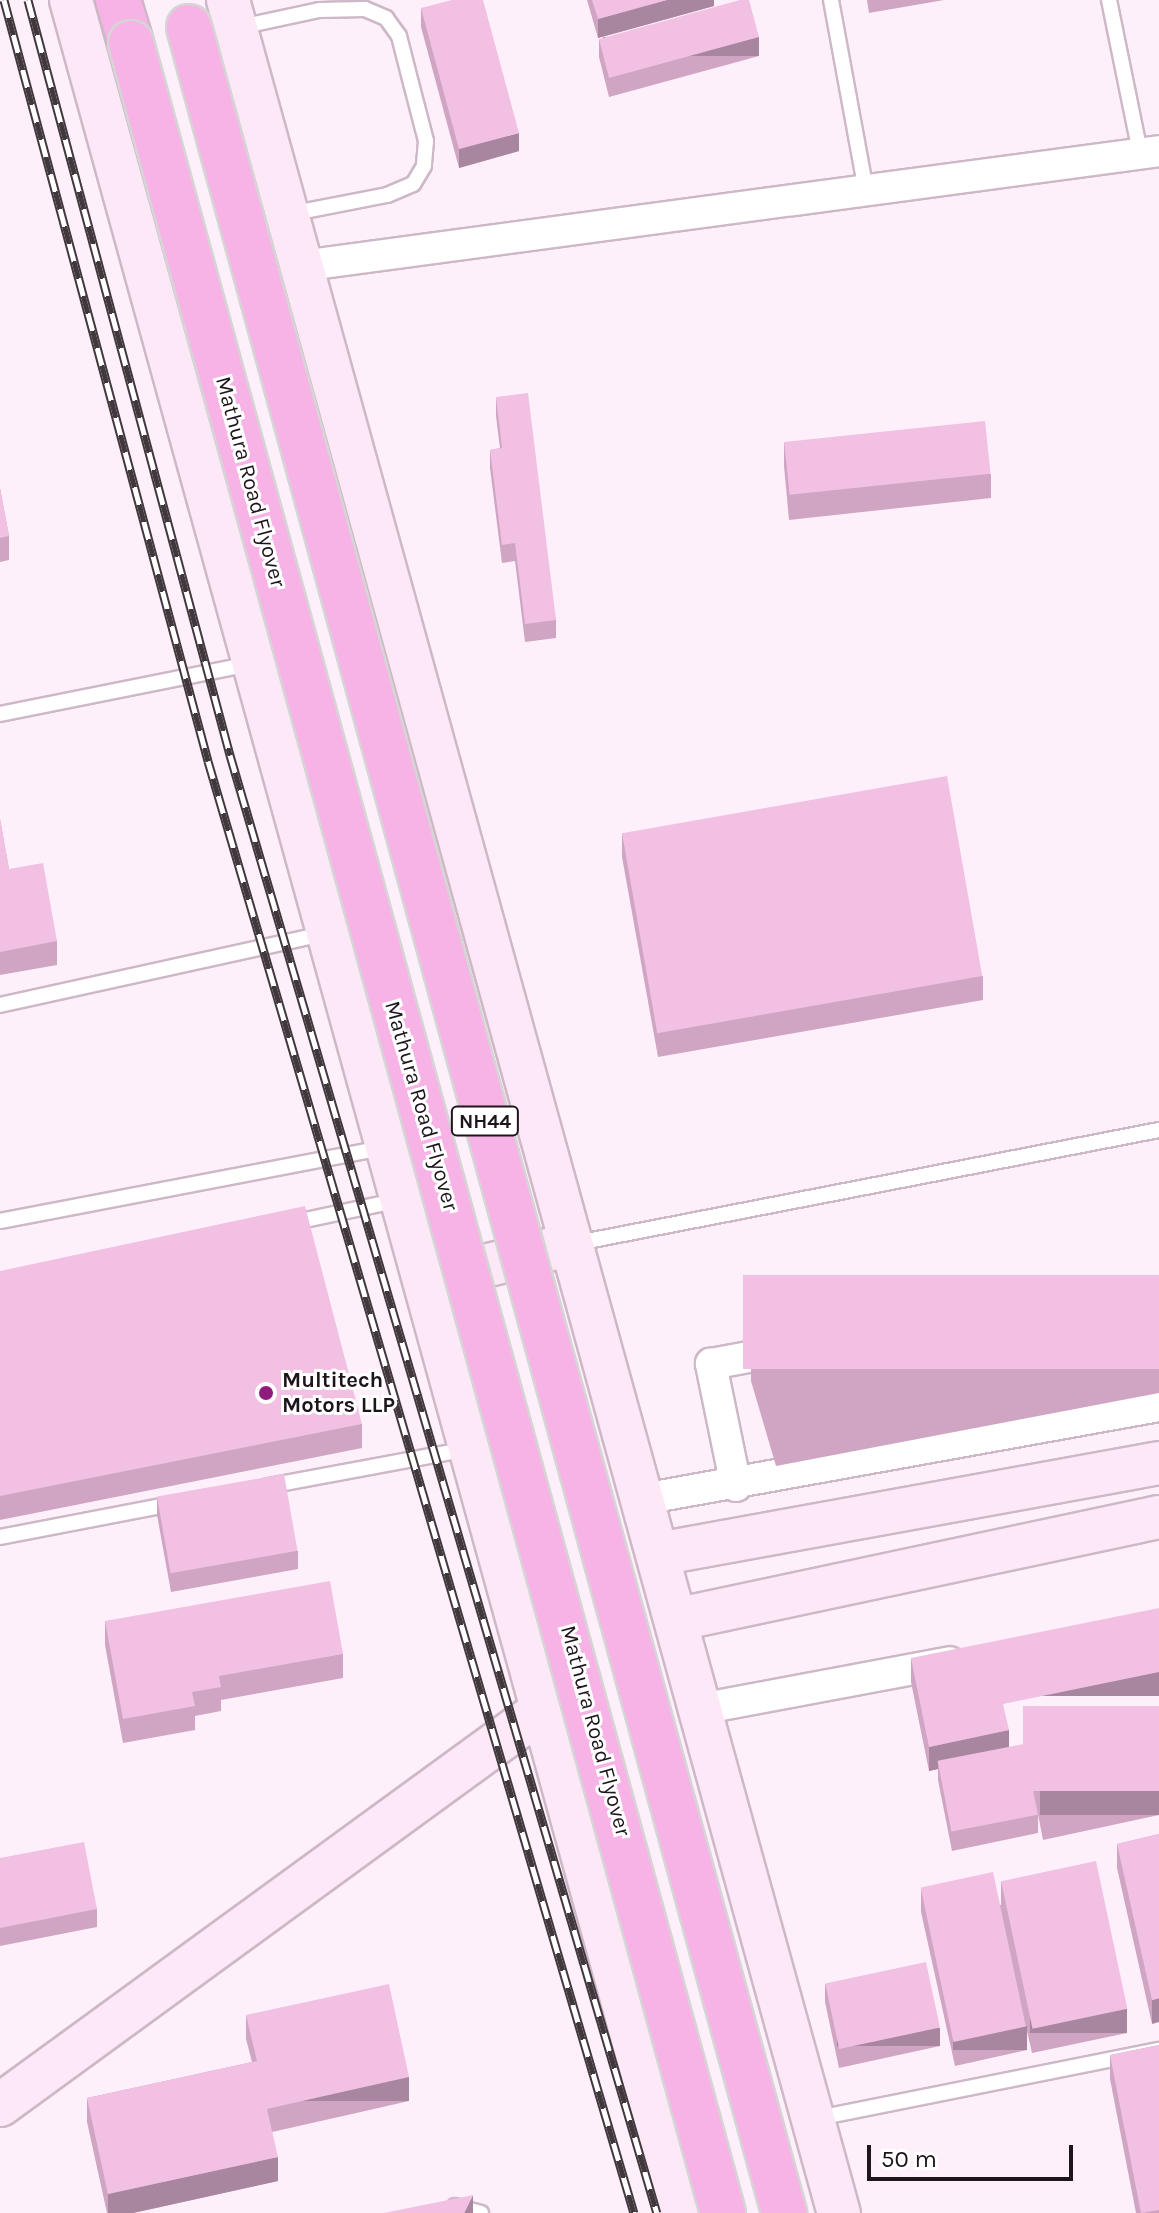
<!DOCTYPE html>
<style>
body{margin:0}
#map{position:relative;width:1159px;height:2213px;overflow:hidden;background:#fef0fa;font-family:Karla,sans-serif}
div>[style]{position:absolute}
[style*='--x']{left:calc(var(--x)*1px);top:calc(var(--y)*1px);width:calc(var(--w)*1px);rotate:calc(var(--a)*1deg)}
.roads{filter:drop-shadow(2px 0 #ceb7c7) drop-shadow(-2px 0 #ceb7c7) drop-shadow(0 2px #ceb7c7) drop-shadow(0 -2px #ceb7c7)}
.lane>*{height:14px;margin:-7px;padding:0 7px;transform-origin:7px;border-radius:7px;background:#fff}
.street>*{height:30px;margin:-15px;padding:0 15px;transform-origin:15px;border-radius:15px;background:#fff}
.secondary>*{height:42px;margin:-21px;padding:0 21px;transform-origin:21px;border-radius:21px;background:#fde8f7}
.highway>*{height:44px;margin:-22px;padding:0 22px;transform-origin:22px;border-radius:22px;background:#f7b3e5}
.rail>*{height:9px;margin-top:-4.5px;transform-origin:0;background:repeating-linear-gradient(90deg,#fff 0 18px,#41383e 0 36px);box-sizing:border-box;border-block:2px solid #41383e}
.bridges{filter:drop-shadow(2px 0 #d6d5d6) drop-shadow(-2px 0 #d6d5d6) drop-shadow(0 2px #d6d5d6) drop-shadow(0 -2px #d6d5d6)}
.highway-bridge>*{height:44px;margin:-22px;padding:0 22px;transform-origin:22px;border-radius:22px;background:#f7b3e5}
.wall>*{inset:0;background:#cfa5c3}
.shaded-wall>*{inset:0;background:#a9869f;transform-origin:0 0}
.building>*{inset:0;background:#f1c0e3;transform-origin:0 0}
.dots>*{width:22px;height:22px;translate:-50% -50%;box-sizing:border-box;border:4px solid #fff;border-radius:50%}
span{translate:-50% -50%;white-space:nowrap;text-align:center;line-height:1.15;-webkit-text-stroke:6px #fff;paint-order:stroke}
.shield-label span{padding:2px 6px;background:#fff;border:2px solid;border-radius:6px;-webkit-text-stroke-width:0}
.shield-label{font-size:20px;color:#1d151b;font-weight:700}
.street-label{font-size:22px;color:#1d151b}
.poi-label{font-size:22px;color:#1d151b;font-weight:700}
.left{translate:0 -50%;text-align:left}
.scale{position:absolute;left:867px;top:2145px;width:206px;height:36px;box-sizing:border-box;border:4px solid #1d151b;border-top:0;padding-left:10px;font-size:24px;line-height:28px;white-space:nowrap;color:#1d151b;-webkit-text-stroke:6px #fff;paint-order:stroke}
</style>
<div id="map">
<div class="roads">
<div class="lane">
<div style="--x:831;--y:0;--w:193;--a:79.6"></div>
<div style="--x:1109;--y:0;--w:156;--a:78.5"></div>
<div style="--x:240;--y:27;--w:81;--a:-12.1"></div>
<div style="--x:319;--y:10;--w:46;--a:-1.2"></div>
<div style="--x:365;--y:9;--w:23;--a:23"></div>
<div style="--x:386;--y:18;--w:22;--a:54"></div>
<div style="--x:399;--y:36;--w:49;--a:75.7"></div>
<div style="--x:411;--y:83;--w:60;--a:75.5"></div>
<div style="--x:426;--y:141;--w:25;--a:95"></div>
<div style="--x:424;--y:166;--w:21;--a:121"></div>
<div style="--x:413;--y:184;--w:28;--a:157"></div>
<div style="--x:387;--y:195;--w:100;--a:169"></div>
<div style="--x:0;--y:714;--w:256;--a:-11.3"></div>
<div style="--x:0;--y:1005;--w:332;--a:-12.4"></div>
<div style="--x:0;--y:1221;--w:391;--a:-10.8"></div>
<div style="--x:291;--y:1223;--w:110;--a:-12"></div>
<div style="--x:577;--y:1243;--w:593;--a:-10.99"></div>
<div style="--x:268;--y:1486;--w:202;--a:-10.5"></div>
<div style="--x:0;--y:1537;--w:179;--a:-10.9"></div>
<div style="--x:818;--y:2118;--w:348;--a:-11.3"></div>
<div style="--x:455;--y:2206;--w:27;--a:15"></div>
</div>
<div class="street">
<div style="--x:301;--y:266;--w:866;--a:-7.63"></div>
<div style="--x:736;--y:1486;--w:125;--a:-101.6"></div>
<div style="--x:711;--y:1364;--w:94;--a:-10.5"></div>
<div style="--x:643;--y:1499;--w:524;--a:-10.22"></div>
<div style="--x:700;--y:1709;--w:254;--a:-10.6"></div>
</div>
<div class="secondary">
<div style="--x:71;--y:0;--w:2296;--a:74.59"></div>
<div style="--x:228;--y:0;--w:2296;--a:74.57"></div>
<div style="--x:434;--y:1279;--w:126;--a:-14.3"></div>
<div style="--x:658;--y:1554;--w:509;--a:-10.29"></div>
<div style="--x:679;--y:1619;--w:491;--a:-12"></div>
<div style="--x:0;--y:2105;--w:671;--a:-36.08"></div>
</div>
<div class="highway">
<div style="--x:118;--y:0;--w:45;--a:73.2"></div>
</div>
</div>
<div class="rail">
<div style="--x:4;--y:0;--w:788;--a:74.99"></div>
<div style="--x:208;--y:761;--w:1513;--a:73.65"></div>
<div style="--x:28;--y:0;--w:782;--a:75.02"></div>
<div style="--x:230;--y:755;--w:1519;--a:73.68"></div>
</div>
<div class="bridges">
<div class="highway-bridge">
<div style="--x:189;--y:27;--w:2266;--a:74.77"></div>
<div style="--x:131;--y:43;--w:2249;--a:74.74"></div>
</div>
</div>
<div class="wall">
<div style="clip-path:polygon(587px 0,714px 0,714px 6px,598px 38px)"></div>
<div style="clip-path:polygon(867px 0,944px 0,869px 13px)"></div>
<div style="clip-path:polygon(421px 8px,519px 151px,459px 168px,421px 27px)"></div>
<div style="clip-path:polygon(599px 39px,759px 56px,609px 97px,599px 57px)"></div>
<div style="clip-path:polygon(496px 397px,556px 620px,556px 638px,525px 642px,515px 561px,502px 563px,490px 468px,490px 450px,500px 448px,496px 416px)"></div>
<div style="clip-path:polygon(784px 443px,991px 474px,991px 498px,789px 520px,784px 466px)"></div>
<div style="clip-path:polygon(0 488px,9px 536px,9px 560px,0 562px)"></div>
<div style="clip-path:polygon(0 819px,9px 869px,57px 941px,57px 965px,0 975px)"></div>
<div style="clip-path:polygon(622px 833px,983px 976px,983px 1000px,658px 1057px,622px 857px)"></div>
<div style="clip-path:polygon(0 1271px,362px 1424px,362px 1448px,0 1520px)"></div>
<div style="clip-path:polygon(1159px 1275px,1159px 1393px,776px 1466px,751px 1381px,751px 1357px)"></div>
<div style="clip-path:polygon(157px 1497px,298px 1551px,298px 1569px,171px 1592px,157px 1515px)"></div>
<div style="clip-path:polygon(105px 1621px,343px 1654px,343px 1678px,221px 1700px,221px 1711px,195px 1716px,195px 1730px,123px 1743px,105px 1645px)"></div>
<div style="clip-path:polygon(911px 1658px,1008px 1727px,1009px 1747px,1026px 1757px,1026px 1734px,1159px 1706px,1159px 1815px,1043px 1840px,1031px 1778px,1038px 1815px,1038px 1833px,952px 1851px,938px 1780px,938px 1769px,929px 1771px,911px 1682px)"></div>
<div style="clip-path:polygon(1159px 1834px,1152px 2024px,1117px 1868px,1117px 1844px)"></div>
<div style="clip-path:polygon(0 1858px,97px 1909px,97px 1927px,0 1946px)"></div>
<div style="clip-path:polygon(1001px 1881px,1127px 2033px,1032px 2053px,1027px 2031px,1027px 2050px,955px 2066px,921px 1912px,921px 1888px,1001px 1905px)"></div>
<div style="clip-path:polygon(825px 1984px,940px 2046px,839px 2068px,825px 2002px)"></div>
<div style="clip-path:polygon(246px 2015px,409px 2101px,272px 2132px,278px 2181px,133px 2213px,107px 2213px,87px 2122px,87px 2098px,252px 2062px,246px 2039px)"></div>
<div style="clip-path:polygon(1159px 2045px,1159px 2213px,1136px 2213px,1110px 2079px,1110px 2055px)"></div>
</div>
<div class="shaded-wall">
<div style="clip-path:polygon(667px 0,714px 0,714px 6px,598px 38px,598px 19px)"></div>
<div style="left:759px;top:37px;width:19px;height:156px;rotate:90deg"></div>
<div style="clip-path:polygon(519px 133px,519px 151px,459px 168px,459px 149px)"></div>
<div style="left:1159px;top:1672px;width:24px;height:159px;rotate:90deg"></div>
<div style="clip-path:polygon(1009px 1730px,1009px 1754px,938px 1762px,938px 1769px,929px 1771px,929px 1747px)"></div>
<div style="left:1159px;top:1791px;width:24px;height:119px;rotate:90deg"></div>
<div style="clip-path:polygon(1159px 1998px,1159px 2022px,1152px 2024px,1152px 2000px)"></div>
<div style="left:1127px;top:2009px;width:24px;height:97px;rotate:90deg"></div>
<div style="left:1027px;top:2026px;width:24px;height:74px;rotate:90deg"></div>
<div style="left:940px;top:2028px;width:18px;height:103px;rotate:90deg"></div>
<div style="left:409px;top:2077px;width:24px;height:146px;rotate:90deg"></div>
<div style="clip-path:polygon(278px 2157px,278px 2181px,133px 2213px,108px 2213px,108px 2194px)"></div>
<div style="clip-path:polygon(473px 2195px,473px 2213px,464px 2213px)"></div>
</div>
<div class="building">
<div style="clip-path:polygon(452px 0,483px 0,519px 133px,459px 149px,421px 8px)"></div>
<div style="clip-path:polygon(592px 0,667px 0,598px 19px)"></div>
<div style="clip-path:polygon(740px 0,749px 0,759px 37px,609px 78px,599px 39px)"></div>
<div style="clip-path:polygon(528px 393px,556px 620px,525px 624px,515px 543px,502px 545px,490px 450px,502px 448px,496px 397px)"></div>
<div style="left:985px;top:421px;width:53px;height:202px;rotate:84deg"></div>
<div style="clip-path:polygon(0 488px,9px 536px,0 538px)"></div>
<div style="left:947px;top:776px;width:203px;height:330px;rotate:80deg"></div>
<div style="clip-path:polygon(0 819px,9px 869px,43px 863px,57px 941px,0 952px)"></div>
<div style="clip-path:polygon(305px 1206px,362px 1424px,0 1496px,0 1271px)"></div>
<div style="left:1159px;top:1275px;width:94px;height:416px;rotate:90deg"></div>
<div style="left:284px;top:1474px;width:78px;height:129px;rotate:80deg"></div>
<div style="clip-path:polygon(330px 1581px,343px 1654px,219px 1676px,221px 1687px,192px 1692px,195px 1706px,123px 1719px,105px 1621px)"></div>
<div style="clip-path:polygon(1159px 1608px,1159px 1672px,1003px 1704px,1009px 1730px,929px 1747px,911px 1658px)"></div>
<div style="left:1159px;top:1706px;width:85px;height:136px;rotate:90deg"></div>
<div style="left:1024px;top:1744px;width:72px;height:88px;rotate:79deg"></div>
<div style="clip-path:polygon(1159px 1834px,1159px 1998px,1152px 2000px,1117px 1844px)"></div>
<div style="clip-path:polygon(84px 1842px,97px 1909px,0 1928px,0 1858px)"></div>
<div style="left:1096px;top:1861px;width:151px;height:97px;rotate:78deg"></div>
<div style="left:993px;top:1872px;width:158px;height:74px;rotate:78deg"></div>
<div style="left:926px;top:1962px;width:67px;height:103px;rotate:78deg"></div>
<div style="clip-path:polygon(389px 1984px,409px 2077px,267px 2109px,278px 2157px,108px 2194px,87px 2098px,257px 2061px,246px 2015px)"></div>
<div style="clip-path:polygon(1159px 2045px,1159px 2210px,1141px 2213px,1110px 2055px)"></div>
<div style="clip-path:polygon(473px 2195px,464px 2213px,384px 2213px)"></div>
</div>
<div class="dots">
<div style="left:266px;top:1393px;background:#8f1c7c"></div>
</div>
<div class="shield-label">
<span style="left:485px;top:1121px">NH44</span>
</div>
<div class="street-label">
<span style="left:250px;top:482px;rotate:75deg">Mathura Road Flyover</span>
<span style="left:421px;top:1106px;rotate:74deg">Mathura Road Flyover</span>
<span style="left:595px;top:1731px;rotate:75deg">Mathura Road Flyover</span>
</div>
<div class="poi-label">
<span class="left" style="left:282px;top:1393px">Multitech<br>Motors LLP</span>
</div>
<div class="scale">50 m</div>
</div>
